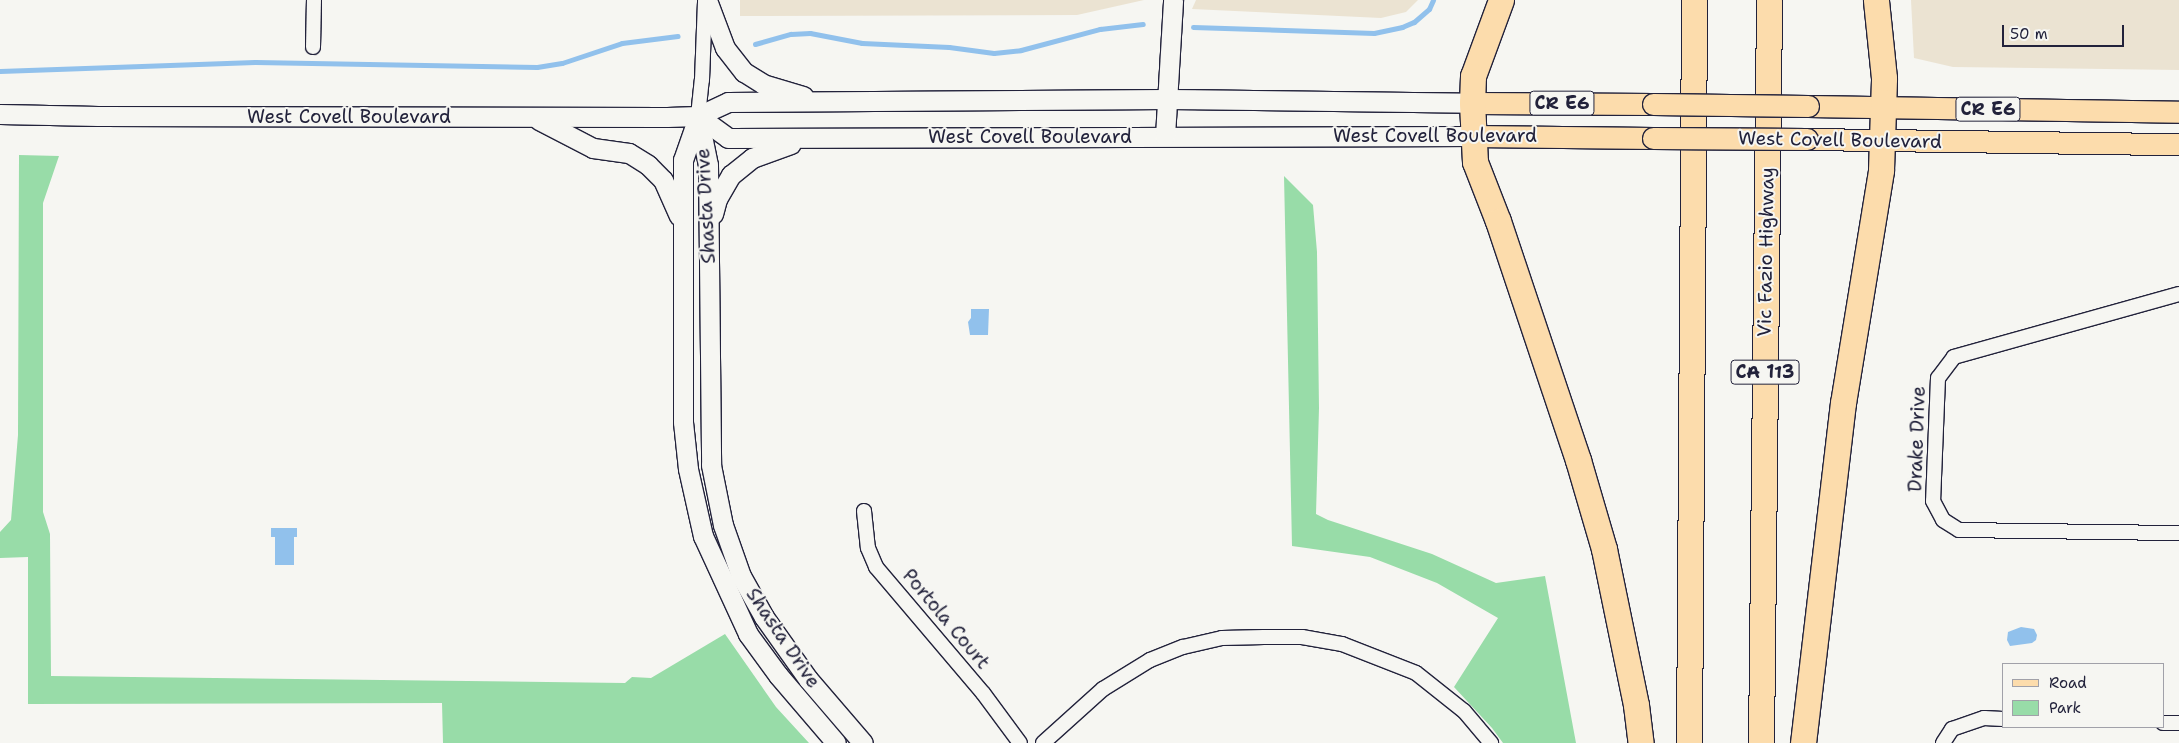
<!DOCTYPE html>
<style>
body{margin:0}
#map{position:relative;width:2179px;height:743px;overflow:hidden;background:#f6f6f2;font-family:"Shantell Sans",sans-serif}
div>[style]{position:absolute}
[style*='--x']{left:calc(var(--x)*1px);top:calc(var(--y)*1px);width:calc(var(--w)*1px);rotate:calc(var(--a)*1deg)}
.built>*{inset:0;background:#ebe3d2}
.green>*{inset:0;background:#98dca8}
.water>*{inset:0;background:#91c1ec}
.stream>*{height:5px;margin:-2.5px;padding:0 2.5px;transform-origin:2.5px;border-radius:2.5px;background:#91c1ec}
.roads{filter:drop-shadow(1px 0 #22223b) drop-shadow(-1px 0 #22223b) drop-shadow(0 1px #22223b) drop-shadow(0 -1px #22223b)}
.street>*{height:14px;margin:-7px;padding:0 7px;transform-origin:7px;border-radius:7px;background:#f6f6f2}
.secondary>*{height:19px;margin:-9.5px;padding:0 9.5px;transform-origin:9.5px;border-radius:9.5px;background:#f6f6f2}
.primary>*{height:21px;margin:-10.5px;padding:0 10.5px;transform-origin:10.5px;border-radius:10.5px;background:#fcdcac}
.highway>*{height:25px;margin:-12.5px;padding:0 12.5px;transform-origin:12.5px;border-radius:12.5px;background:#fcdcac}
.bridges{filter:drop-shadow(1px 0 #22223b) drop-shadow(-1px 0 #22223b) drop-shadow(0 1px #22223b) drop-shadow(0 -1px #22223b)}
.primary-bridge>*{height:21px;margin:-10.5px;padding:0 10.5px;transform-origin:10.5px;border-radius:10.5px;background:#fcdcac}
span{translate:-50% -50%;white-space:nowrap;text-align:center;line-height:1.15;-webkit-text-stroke:4px #f6f6f2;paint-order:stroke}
.shield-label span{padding:1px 4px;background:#f6f6f2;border:1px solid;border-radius:4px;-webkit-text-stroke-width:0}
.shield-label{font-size:18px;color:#22223b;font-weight:700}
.street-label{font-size:19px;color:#22223b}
.legend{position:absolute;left:2002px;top:663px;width:162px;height:65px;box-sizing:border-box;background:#f6f6f2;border:1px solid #a1a1a9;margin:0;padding:6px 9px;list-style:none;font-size:15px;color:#22223b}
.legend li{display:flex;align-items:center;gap:10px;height:25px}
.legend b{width:25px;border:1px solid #a1a1a9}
.scale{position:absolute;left:2002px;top:25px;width:122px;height:22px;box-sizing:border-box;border:2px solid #22223b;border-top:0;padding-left:6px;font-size:15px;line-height:18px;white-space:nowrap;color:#22223b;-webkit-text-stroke:4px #f6f6f2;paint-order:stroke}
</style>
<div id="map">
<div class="built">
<div style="clip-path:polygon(740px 0,1144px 0,1077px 15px,740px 16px)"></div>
<div style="clip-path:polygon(1196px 0,1418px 0,1406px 12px,1381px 18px,1192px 9px)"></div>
<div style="clip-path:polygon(1911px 0,2179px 0,2179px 70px,1953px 67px,1914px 58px)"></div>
</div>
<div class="green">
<div style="clip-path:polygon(19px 155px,59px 156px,43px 203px,43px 512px,50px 534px,51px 676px,625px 683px,632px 677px,651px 678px,725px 634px,776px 707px,809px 743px,443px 743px,442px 703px,28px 704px,28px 557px,0 558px,0 532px,11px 520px,18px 435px)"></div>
<div style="clip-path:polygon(1284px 176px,1313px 205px,1317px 252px,1319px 408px,1316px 514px,1328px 520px,1432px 554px,1496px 583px,1545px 576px,1576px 743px,1503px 743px,1492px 728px,1454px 687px,1498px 618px,1437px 583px,1370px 557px,1292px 546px)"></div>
</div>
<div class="water">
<div style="clip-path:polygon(971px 309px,989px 309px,988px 335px,970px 335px,968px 322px,971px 318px)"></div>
<div style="clip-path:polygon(271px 528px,297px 528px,297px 537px,294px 537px,294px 565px,275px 565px,275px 537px,271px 537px)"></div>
<div style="clip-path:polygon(2021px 627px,2034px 629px,2037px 635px,2036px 640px,2032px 643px,2010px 646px,2007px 640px,2008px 632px)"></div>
</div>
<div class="stream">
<div style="--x:1193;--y:27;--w:181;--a:1.9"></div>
<div style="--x:1374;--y:33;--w:29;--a:-12"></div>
<div style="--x:1402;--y:27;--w:13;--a:-23"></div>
<div style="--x:1414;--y:22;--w:20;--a:-41"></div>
<div style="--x:1429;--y:9;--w:10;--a:-66"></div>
<div style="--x:755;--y:44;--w:37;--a:-16"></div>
<div style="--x:791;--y:34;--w:19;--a:-3"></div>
<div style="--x:810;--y:33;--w:53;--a:10.9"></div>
<div style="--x:862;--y:43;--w:87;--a:2.6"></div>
<div style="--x:949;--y:47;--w:45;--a:7.6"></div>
<div style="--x:994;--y:53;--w:27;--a:-6"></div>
<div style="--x:1021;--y:50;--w:82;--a:-14.9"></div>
<div style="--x:1100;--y:29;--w:43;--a:-6.6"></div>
<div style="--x:0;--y:71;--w:255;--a:-2"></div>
<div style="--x:255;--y:62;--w:282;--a:1"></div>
<div style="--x:537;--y:67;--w:25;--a:-9"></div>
<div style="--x:562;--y:63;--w:63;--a:-18.4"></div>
<div style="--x:622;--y:43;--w:56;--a:-7.1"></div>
</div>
<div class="roads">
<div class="street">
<div style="--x:313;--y:47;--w:47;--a:-88.8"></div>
<div style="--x:698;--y:116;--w:36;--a:-84"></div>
<div style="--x:702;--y:80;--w:78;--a:-87.8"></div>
<div style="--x:2179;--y:294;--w:234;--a:164.4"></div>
<div style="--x:1954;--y:357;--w:26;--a:127"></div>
<div style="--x:1938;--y:378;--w:123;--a:92.3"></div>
<div style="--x:1933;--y:501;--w:21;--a:62"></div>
<div style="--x:1943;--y:520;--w:19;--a:32"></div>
<div style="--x:1959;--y:530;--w:220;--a:0.8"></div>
<div style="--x:864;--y:511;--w:37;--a:84"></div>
<div style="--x:868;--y:548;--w:21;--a:67"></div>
<div style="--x:876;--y:567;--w:165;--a:49.7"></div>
<div style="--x:983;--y:693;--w:62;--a:53.5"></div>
<div style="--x:2163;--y:723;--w:16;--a:0"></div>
<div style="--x:1043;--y:743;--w:81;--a:-42"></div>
<div style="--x:1103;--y:689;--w:55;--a:-31.7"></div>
<div style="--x:1150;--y:660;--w:35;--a:-22"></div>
<div style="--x:1183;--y:647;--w:40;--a:-13"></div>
<div style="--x:1222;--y:638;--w:42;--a:-1.4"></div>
<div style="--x:1264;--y:637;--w:38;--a:0"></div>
<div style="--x:1302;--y:637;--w:41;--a:9.9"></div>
<div style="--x:1342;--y:644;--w:79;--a:21.4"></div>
<div style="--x:1416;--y:673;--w:61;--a:38.4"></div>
<div style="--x:1464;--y:711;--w:42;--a:49.8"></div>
<div style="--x:1943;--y:743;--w:17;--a:-57"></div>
<div style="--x:1952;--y:729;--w:34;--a:-19"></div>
<div style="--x:1984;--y:718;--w:19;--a:3"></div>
</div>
<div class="secondary">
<div style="--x:707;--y:0;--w:51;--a:69.4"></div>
<div style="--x:725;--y:48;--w:31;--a:52"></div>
<div style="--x:744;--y:72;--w:22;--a:32"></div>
<div style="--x:763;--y:84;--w:42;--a:16.7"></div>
<div style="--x:0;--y:114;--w:98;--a:1.2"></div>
<div style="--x:98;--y:116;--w:569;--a:0.1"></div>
<div style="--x:667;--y:117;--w:31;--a:-2"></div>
<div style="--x:698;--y:116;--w:33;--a:-25"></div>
<div style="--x:728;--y:102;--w:438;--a:-0.4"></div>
<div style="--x:1166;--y:99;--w:306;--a:0.7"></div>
<div style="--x:698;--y:116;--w:37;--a:36"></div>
<div style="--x:728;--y:138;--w:744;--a:-0.15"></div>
<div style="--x:698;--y:116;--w:50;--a:78.5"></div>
<div style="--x:708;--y:165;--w:300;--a:89.4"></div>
<div style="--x:711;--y:465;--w:61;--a:78.7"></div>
<div style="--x:723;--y:525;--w:54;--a:70.6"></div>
<div style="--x:741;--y:576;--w:47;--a:60.7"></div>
<div style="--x:764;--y:617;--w:76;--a:54.6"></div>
<div style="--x:808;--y:679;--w:84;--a:49.3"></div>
<div style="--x:698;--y:117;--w:46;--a:109.2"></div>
<div style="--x:683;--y:160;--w:262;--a:90"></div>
<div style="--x:683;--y:422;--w:47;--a:83.9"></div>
<div style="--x:688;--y:469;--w:69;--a:77.4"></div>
<div style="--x:703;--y:536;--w:108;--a:65.3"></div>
<div style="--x:748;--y:634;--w:51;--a:53.8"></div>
<div style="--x:778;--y:675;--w:89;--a:49.5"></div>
<div style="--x:539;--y:120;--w:61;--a:27.4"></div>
<div style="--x:593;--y:148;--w:36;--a:8"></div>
<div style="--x:629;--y:153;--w:22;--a:32"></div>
<div style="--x:648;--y:165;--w:21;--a:45"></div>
<div style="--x:663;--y:180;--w:39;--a:66"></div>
<div style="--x:1165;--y:136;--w:136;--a:-86.6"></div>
<div style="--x:713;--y:214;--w:16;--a:-75"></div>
<div style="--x:717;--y:199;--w:28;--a:-60"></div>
<div style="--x:731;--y:175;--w:27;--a:-39"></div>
<div style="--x:752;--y:158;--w:41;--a:-19.7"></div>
</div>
<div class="primary">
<div style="--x:1472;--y:103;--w:181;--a:0.3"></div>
<div style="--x:1808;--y:106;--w:371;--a:0.9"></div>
<div style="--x:1472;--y:136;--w:181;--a:0.6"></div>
<div style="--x:1807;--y:139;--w:372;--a:0.8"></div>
</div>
<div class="highway">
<div style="--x:1501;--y:0;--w:81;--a:110.2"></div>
<div style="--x:1473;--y:76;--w:27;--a:92"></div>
<div style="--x:1472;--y:103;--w:59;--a:87.1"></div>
<div style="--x:1475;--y:162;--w:63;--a:68.7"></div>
<div style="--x:1498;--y:221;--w:252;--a:71.5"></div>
<div style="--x:1578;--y:460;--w:93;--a:73.7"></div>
<div style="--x:1604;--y:549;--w:159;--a:78.4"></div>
<div style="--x:1636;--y:705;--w:38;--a:83"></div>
<div style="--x:1689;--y:743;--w:743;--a:-89.61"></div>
<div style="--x:1761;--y:743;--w:743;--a:-89.38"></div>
<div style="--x:1803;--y:743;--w:342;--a:-83.3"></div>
<div style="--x:1843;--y:403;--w:236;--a:-80.7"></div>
<div style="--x:1881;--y:170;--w:92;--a:-88.1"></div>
<div style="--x:1884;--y:78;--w:78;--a:-95.9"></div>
</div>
</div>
<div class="bridges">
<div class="primary-bridge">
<div style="--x:1653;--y:104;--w:155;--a:0.7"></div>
<div style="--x:1653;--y:138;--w:154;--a:0.4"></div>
</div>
</div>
<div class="shield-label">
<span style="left:1562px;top:103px">CR E6</span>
<span style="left:1988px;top:109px">CR E6</span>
<span style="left:1765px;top:372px">CA 113</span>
</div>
<div class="street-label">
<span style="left:349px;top:117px">West Covell Boulevard</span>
<span style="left:1435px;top:136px">West Covell Boulevard</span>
<span style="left:1030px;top:137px">West Covell Boulevard</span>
<span style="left:1840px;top:140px;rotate:1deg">West Covell Boulevard</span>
<span style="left:706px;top:206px;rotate:-93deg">Shasta Drive</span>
<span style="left:1766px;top:252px;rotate:-89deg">Vic Fazio Highway</span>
<span style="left:1917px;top:439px;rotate:-88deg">Drake Drive</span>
<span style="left:946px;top:619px;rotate:50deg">Portola Court</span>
<span style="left:783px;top:638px;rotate:56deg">Shasta Drive</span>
</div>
<ul class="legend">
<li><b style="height:6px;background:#fcdcac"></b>Road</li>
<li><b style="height:14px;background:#98dca8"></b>Park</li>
</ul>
<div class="scale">50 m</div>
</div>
